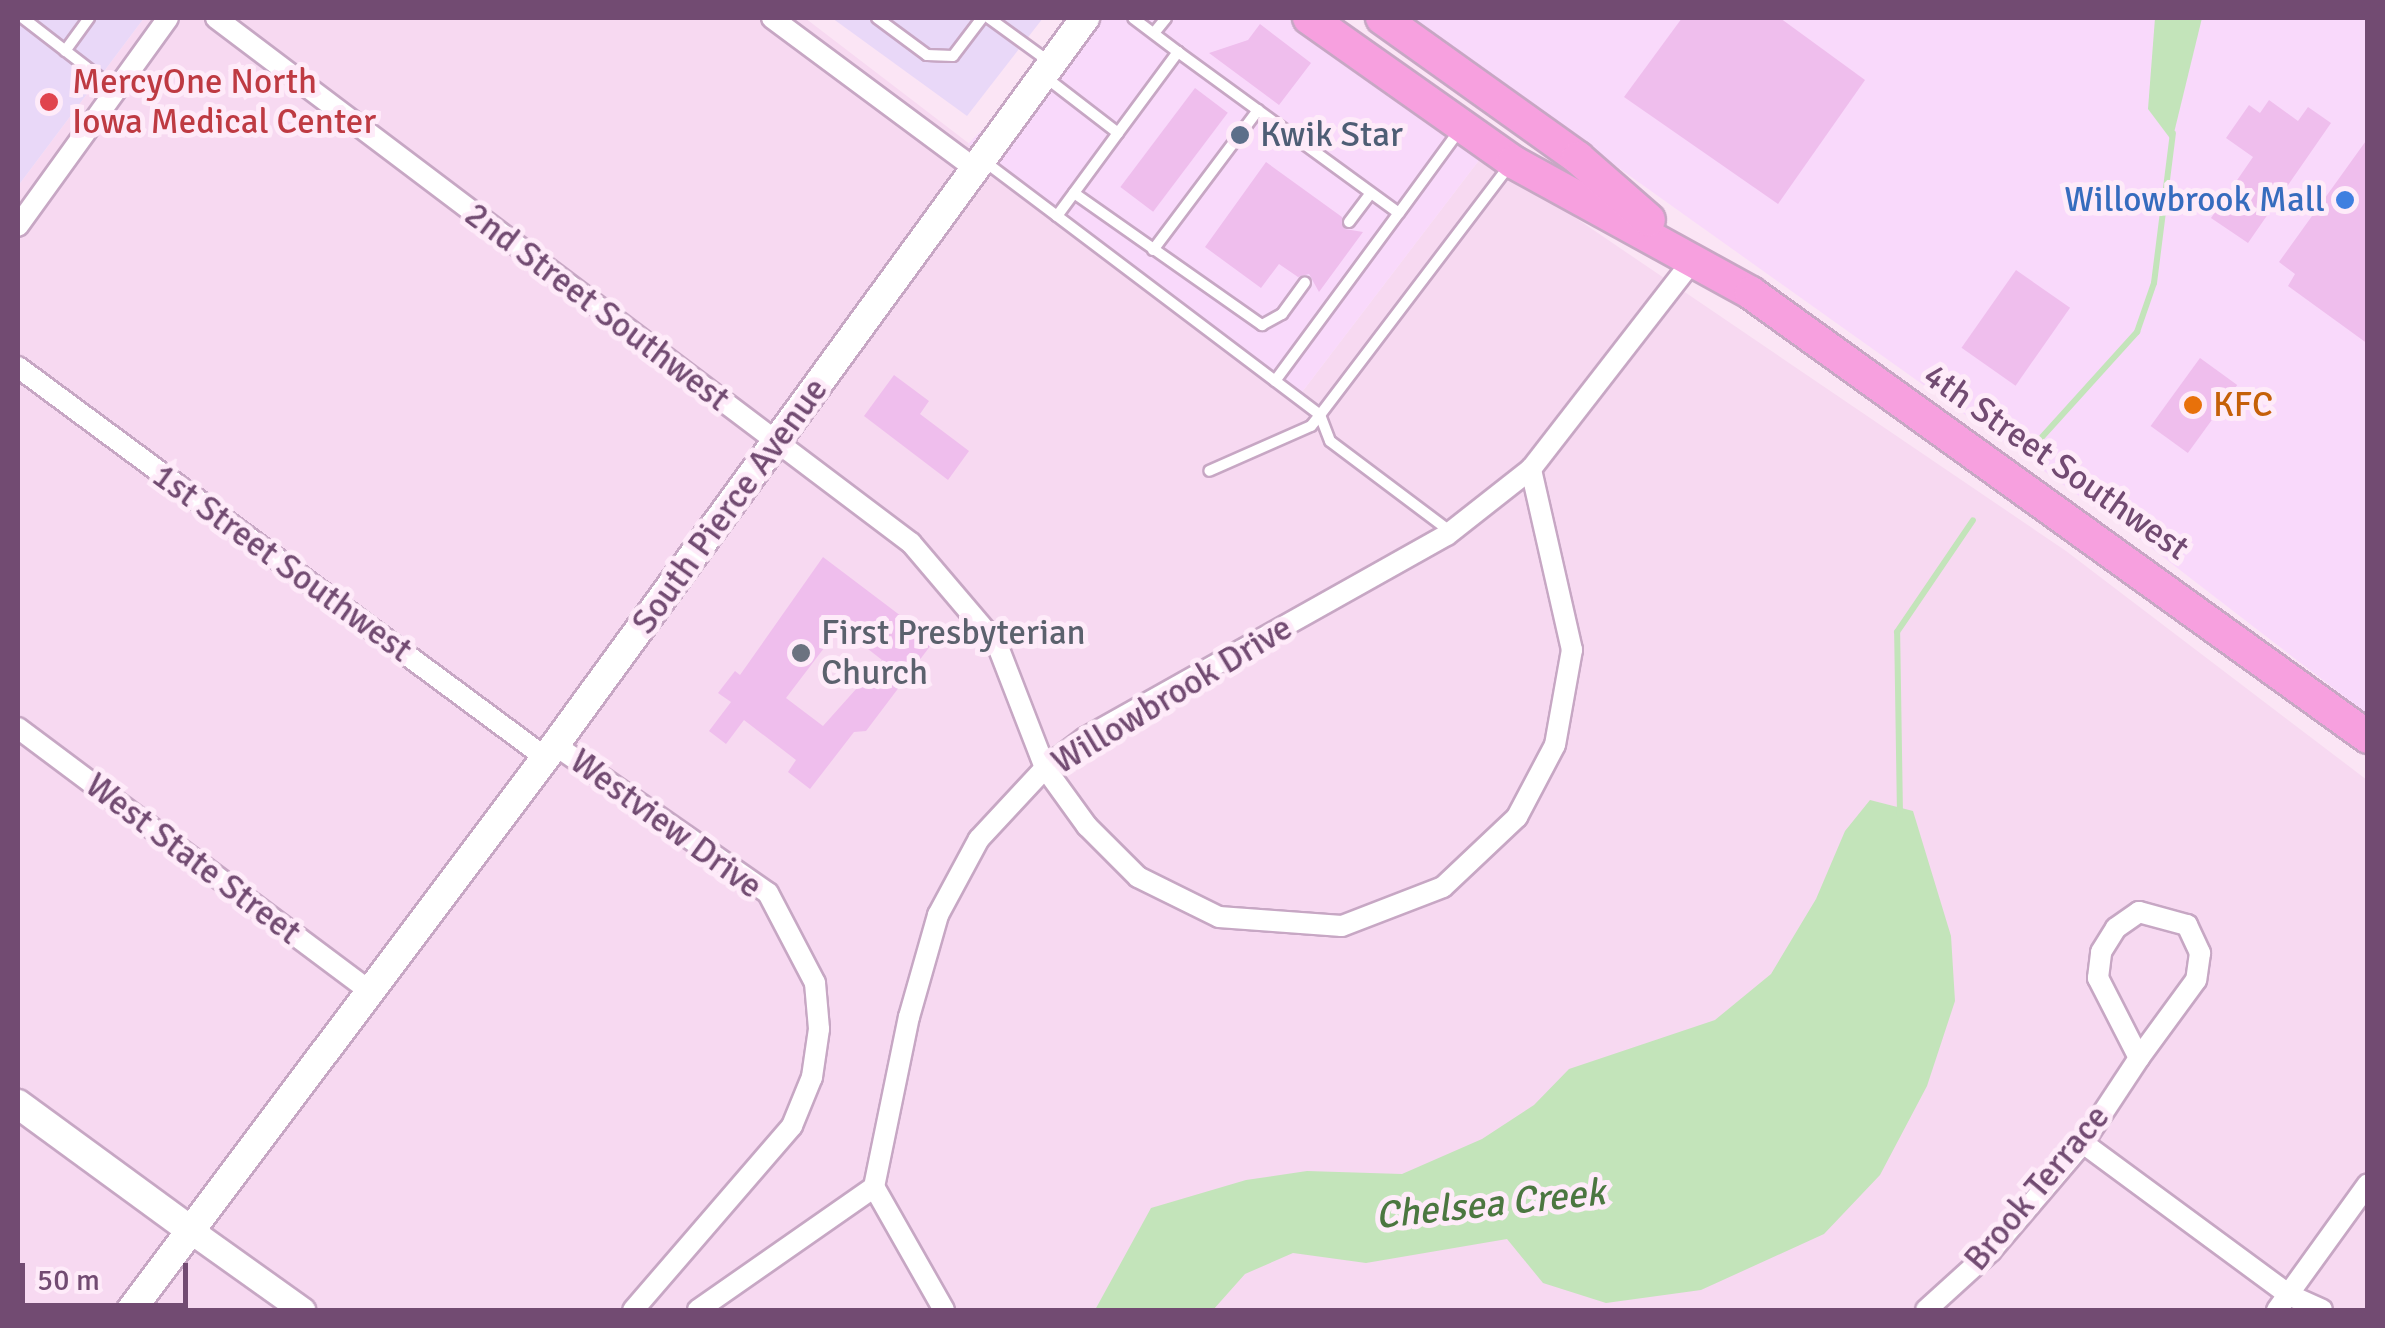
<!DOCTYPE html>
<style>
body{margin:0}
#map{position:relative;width:2385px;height:1328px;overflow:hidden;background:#fbe5f5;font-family:Signika,sans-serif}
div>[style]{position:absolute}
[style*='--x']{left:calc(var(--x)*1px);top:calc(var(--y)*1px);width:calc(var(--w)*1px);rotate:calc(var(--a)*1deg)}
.residential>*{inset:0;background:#f7d9f1}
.commercial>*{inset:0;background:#f9d9fb}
.medical>*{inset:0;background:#e9d8f8}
.water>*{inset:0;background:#c3e4ba}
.stream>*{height:6px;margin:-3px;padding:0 3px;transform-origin:3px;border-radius:3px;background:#c3e4ba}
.building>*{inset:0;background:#efbeed;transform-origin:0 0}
.roads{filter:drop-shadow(2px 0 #c7a7c4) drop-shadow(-2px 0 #c7a7c4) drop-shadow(0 2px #c7a7c4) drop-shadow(0 -2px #c7a7c4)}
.service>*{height:10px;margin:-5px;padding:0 5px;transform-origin:5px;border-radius:5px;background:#fff}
.minor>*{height:20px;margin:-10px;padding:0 10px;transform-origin:10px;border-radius:10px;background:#fff}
.tertiary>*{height:25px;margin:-12.5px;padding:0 12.5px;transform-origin:12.5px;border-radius:12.5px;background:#fff}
.secondary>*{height:28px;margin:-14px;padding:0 14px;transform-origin:14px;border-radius:14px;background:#fff}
.primary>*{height:32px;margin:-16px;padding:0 16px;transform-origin:16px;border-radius:16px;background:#f7a0df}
.dots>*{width:28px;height:28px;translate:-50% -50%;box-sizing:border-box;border:5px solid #feebf9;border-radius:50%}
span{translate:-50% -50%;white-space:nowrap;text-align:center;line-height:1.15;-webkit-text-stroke:10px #feebf9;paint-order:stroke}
.health-label{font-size:35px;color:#be3a42}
.left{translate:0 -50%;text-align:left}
.service-label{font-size:35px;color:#4e5e75}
.shop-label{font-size:35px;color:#366cbe}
.right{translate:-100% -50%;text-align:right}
.street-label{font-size:35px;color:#724b72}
.food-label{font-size:35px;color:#c56008}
.worship-label{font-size:35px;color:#5b616d}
.water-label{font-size:38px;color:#4b7740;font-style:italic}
.frame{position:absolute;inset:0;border:20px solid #724b72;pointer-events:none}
.scale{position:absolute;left:20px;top:1263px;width:168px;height:45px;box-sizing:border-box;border:5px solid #724b72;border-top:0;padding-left:12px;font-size:30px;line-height:35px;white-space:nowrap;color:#724b72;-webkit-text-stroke:8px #feebf9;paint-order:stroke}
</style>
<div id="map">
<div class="residential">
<div style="clip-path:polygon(144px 18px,805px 18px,1299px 396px,1483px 155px,2066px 551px,2367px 780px,2367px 1310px,18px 1310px,18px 186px)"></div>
</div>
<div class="commercial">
<div style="clip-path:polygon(1094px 18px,1287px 18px,1483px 155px,1299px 396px,968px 144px)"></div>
<div style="clip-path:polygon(1408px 18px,2367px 18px,2367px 714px,2141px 540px)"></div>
</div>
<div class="medical">
<div style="clip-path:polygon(18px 18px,144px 18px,18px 186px)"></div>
<div style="clip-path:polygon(832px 18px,1043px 18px,967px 116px)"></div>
</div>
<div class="water">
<div style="clip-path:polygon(2155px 18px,2202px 18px,2172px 141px,2148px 109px)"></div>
<div style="clip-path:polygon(1870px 800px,1913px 811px,1951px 936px,1955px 1001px,1927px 1086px,1880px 1175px,1824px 1234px,1701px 1290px,1606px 1303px,1543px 1283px,1507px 1239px,1366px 1263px,1293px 1253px,1245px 1274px,1213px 1310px,1095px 1310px,1151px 1208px,1246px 1180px,1307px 1171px,1402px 1174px,1482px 1139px,1534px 1105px,1569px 1069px,1715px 1020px,1771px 974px,1816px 899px,1845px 831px)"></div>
</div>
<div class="stream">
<div style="--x:2042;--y:437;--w:142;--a:-47.9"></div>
<div style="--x:2137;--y:332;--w:52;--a:-70.9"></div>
<div style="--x:2154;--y:283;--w:151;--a:-82.8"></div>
<div style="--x:1900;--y:815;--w:183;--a:-90.9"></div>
<div style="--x:1897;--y:632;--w:135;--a:-55.8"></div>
</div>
<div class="building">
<div style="clip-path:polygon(1682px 18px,1780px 18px,1865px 80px,1778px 204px,1624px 97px)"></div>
<div style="clip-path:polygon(1260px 24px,1311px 63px,1279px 105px,1209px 53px,1248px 40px)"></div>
<div style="left:1195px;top:88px;width:41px;height:124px;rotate:37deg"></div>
<div style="clip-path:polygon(2269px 100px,2298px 121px,2308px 107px,2331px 123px,2248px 243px,2211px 218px,2253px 157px,2226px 138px,2249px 105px,2260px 113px)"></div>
<div style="clip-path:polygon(2368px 138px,2368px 344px,2288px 286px,2295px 274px,2279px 262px)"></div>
<div style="clip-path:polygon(1266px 162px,1342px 217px,1345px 229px,1363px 232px,1319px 292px,1309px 274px,1298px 277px,1279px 264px,1261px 288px,1205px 247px)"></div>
<div style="left:2016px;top:270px;width:66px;height:95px;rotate:35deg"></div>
<div style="left:2200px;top:358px;width:46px;height:84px;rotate:36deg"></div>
<div style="clip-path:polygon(894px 375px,929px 401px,920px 414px,969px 451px,948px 480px,864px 416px)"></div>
<div style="clip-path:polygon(evenodd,823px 557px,934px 641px,866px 731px,854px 732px,810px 789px,788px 772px,796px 760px,744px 720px,726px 744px,709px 731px,731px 702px,718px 693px,735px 671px,740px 675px,823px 557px,840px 627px,882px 660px,823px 726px,786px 698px,840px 627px)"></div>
</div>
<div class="roads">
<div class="service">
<div style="--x:23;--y:18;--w:118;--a:37.7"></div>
<div style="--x:877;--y:18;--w:62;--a:36.5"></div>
<div style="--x:927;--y:55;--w:26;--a:2"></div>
<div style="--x:953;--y:56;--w:48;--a:-52.7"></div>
<div style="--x:989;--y:18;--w:77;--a:36"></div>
<div style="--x:1154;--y:33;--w:19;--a:-51"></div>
<div style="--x:65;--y:51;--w:41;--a:-54"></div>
<div style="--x:1178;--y:52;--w:273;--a:36.1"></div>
<div style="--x:1399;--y:213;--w:100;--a:-53.9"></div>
<div style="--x:1118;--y:133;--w:101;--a:-53.5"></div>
<div style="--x:1178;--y:52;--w:56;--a:-142.9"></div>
<div style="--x:984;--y:161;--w:91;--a:37"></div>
<div style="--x:1057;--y:216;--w:103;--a:-53.7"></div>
<div style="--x:1118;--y:133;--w:93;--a:-142.4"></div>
<div style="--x:1074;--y:193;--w:230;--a:35.1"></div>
<div style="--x:1262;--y:325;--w:23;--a:-29"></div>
<div style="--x:1282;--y:314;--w:39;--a:-54"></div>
<div style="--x:1057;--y:216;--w:330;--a:37.1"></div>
<div style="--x:1320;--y:415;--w:14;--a:129"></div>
<div style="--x:1311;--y:426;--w:111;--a:156.2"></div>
<div style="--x:1349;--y:222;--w:36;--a:-53"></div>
<div style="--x:1153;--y:250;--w:175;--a:-53.1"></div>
<div style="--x:1275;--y:381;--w:209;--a:-53.6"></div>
<div style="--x:1451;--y:532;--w:151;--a:-143.1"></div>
<div style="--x:1330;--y:441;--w:28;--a:-111"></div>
<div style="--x:1320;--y:415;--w:313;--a:-52.8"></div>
</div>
<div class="minor">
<div style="--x:216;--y:18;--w:871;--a:37.07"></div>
<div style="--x:911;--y:543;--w:133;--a:49.6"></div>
<div style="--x:997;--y:644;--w:133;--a:68.8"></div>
<div style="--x:1045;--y:768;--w:72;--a:54.1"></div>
<div style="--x:1087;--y:826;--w:72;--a:45"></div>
<div style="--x:1138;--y:877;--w:90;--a:26.3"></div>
<div style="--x:1219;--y:917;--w:123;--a:4.2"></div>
<div style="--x:1342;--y:926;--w:108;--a:-21.1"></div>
<div style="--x:1443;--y:887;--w:102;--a:-43.4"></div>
<div style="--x:1517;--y:817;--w:81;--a:-62.2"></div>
<div style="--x:1555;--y:745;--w:97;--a:-79.9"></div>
<div style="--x:1572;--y:650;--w:186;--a:-102.8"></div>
<div style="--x:772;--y:18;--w:253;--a:36.6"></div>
<div style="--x:18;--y:226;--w:256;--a:-54.2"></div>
<div style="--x:18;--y:367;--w:657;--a:36.52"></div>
<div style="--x:18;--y:728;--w:437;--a:36.8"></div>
<div style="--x:555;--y:745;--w:259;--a:34.8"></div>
<div style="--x:768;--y:893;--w:102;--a:62.4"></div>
<div style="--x:815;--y:983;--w:46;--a:85"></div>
<div style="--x:819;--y:1029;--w:49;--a:98.3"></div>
<div style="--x:812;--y:1077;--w:53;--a:112.2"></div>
<div style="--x:792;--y:1126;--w:243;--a:130.8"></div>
<div style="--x:2139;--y:912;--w:50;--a:15.2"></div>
<div style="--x:2187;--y:925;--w:31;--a:65"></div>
<div style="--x:2200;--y:953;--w:27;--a:98"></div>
<div style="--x:2196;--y:980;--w:97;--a:126.2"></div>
<div style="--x:2139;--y:1058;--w:90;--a:-117.1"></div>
<div style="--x:2098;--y:978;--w:26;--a:-83"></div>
<div style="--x:2101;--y:952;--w:28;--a:-58"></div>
<div style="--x:2116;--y:928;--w:28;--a:-35"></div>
<div style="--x:2083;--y:1143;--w:256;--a:36.4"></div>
<div style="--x:2289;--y:1295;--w:36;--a:24"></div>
<div style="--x:698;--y:1310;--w:215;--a:-34.9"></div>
<div style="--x:944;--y:1310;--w:142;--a:-119.6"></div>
<div style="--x:874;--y:1187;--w:174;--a:-78.4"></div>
<div style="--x:909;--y:1017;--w:106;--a:-74.1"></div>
<div style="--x:938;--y:915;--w:86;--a:-61.7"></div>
<div style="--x:979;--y:839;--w:97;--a:-47.1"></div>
<div style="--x:1045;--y:768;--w:50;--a:-36.9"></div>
<div style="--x:1085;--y:738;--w:415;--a:-29.3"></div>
<div style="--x:1447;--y:535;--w:107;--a:-38.2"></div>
<div style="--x:1531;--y:469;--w:266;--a:-52.2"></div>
<div style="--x:1926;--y:1310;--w:88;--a:-42.2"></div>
<div style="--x:1991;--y:1251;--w:142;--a:-49.6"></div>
<div style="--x:2083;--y:1143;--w:102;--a:-56.6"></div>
<div style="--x:2277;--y:1310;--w:155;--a:-54.2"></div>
</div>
<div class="tertiary">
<div style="--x:190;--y:1230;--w:138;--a:35.5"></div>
</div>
<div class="secondary">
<div style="--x:18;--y:1104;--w:213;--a:36.2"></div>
<div style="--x:131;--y:1310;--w:706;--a:-53.11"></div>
<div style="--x:555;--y:745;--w:900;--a:-53.91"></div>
</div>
<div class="primary">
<div style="--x:1309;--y:18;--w:250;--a:35.2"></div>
<div style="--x:1513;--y:162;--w:272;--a:28.8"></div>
<div style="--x:1751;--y:293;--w:760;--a:35.74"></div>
<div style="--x:1382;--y:18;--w:241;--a:35.5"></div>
<div style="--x:1578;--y:158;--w:94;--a:41.1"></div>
</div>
</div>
<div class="dots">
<div style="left:49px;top:102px;background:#e0444e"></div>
<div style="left:1240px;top:135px;background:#5c6f8a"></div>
<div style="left:2345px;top:200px;background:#3f7fe0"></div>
<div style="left:2193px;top:405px;background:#e8710a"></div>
<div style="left:801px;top:653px;background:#6b7280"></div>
</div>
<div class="health-label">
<span class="left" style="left:72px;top:102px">MercyOne North<br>Iowa Medical Center</span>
</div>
<div class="service-label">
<span class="left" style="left:1260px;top:135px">Kwik Star</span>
</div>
<div class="shop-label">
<span class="right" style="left:2325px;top:200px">Willowbrook Mall</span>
</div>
<div class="street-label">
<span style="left:597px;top:307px;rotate:37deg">2nd Street Southwest</span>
<span style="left:2056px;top:462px;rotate:35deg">4th Street Southwest</span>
<span style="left:730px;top:506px;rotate:-54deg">South Pierce Avenue</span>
<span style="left:282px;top:563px;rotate:36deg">1st Street Southwest</span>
<span style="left:1172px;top:695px;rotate:-31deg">Willowbrook Drive</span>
<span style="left:666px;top:824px;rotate:36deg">Westview Drive</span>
<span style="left:193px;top:859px;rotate:37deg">West State Street</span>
<span style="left:2037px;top:1188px;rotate:-50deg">Brook Terrace</span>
</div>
<div class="food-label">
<span class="left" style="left:2213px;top:405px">KFC</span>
</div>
<div class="worship-label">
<span class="left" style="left:821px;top:653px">First Presbyterian<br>Church</span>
</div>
<div class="water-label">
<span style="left:1490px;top:1204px;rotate:-6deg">Chelsea Creek</span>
</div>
<div class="frame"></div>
<div class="scale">50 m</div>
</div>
